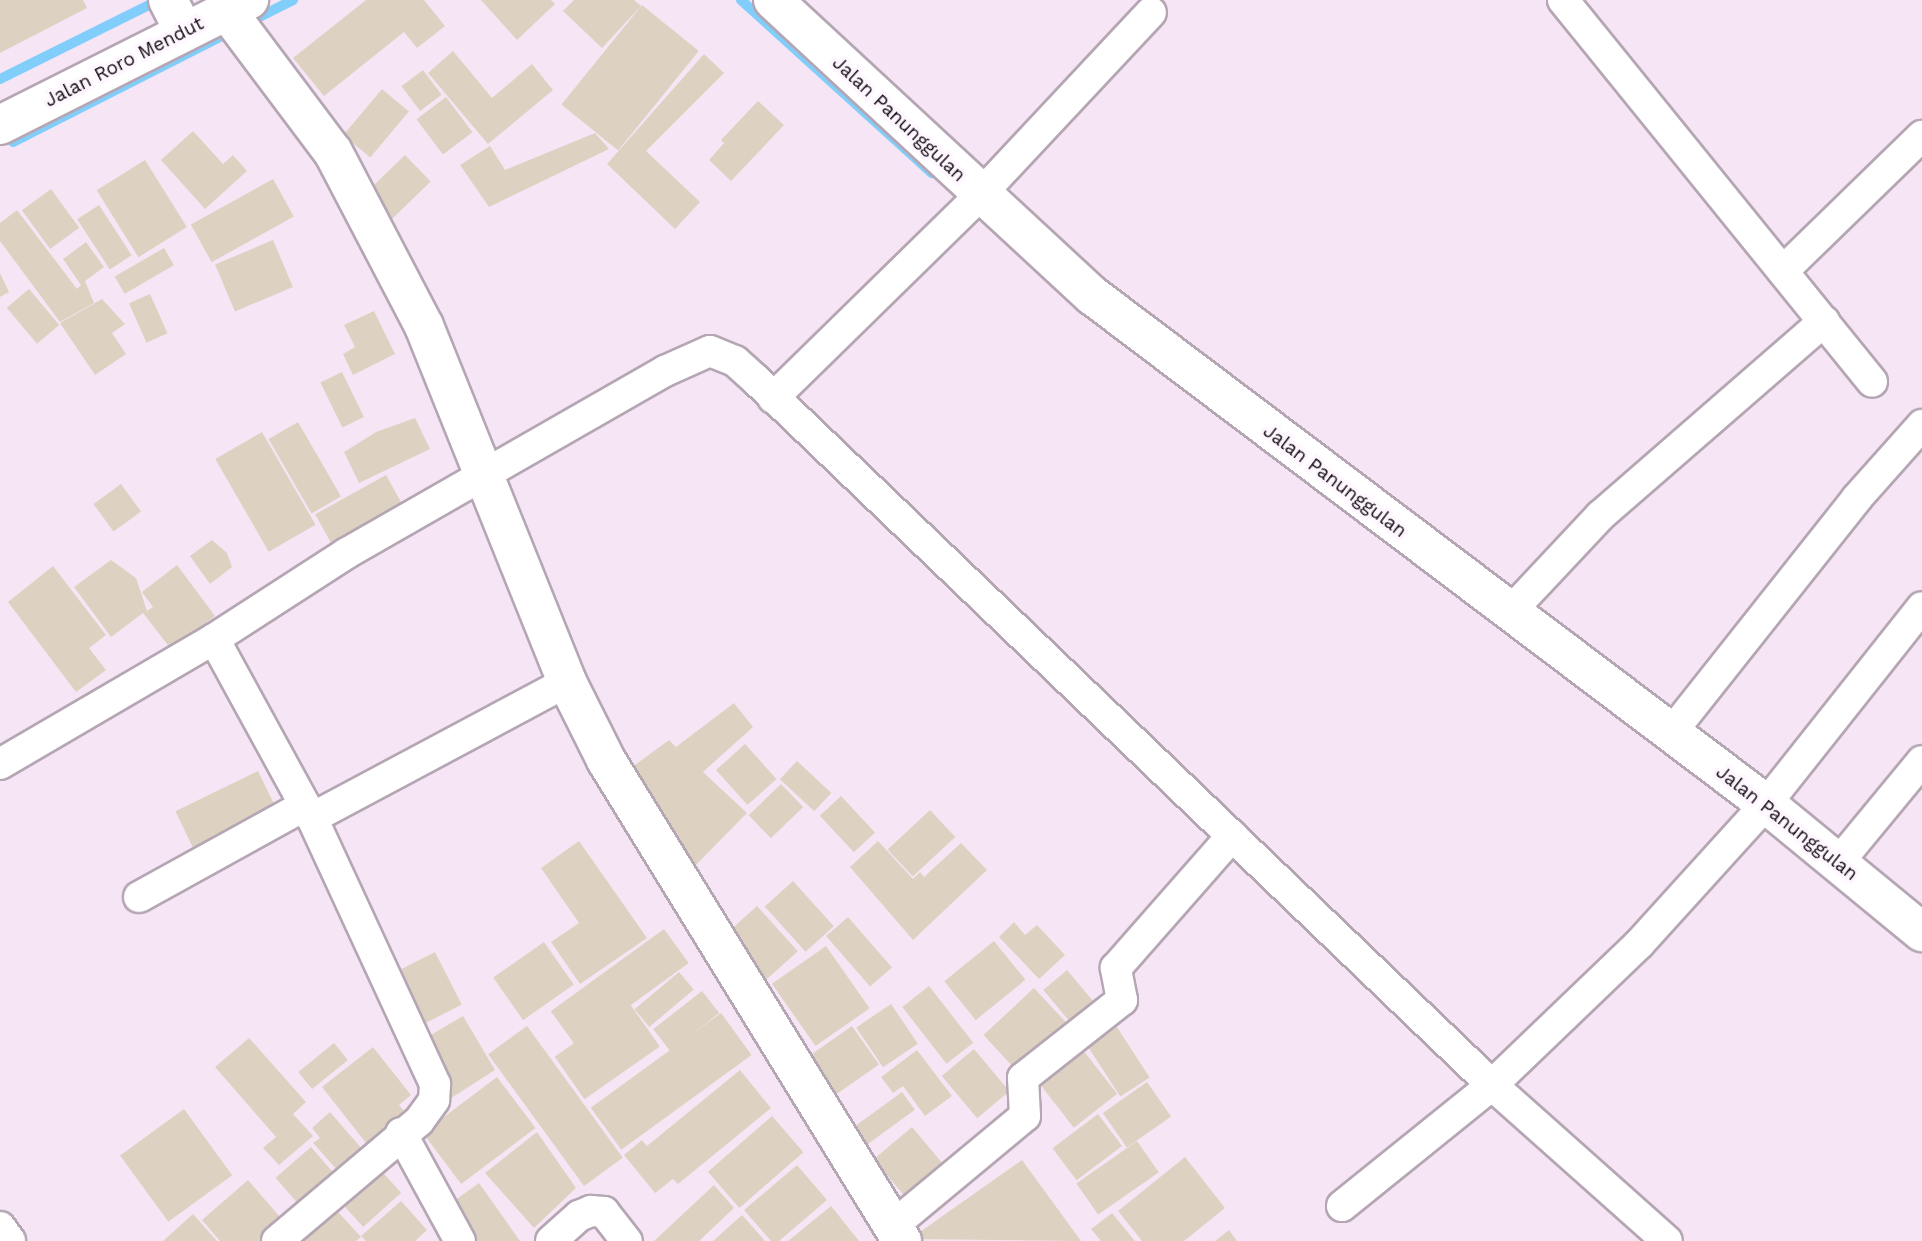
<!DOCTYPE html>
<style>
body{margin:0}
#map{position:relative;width:1922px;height:1241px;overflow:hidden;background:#f6e6f5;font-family:"Work Sans",sans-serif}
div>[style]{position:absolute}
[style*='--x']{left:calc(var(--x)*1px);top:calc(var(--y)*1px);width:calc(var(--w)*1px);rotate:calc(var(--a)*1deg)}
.stream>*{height:10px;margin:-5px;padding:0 5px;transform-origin:5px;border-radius:5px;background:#81cefa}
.building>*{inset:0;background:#ddd2c1;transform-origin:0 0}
.roads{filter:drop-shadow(2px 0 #b5a6b4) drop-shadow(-2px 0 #b5a6b4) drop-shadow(0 2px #b5a6b4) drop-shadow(0 -2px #b5a6b4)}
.street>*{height:30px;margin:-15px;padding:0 15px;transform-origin:15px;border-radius:15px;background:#fff}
.secondary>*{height:38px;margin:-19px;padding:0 19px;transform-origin:19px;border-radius:19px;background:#fff}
.primary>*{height:38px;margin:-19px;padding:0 19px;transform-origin:19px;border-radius:19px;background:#fff}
span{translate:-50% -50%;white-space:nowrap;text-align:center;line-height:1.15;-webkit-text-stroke:7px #fff6ff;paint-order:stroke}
.street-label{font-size:19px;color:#110c11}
</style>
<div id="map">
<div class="stream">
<div style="--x:741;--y:0;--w:258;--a:42.2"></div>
<div style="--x:0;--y:79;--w:178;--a:-26.4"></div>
<div style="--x:13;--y:142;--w:314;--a:-26.9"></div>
</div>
<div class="building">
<div style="clip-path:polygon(0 0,83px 0,87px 8px,0 53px)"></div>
<div style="clip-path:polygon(366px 0,424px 0,445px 26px,417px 48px,404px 32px,324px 96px,293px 58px)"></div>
<div style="clip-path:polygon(481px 0,551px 0,555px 4px,517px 40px)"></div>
<div style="clip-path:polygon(574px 0,634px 0,641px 6px,602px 48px,563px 11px)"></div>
<div style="left:642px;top:5px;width:73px;height:128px;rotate:39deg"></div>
<div style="clip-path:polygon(453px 51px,492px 98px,532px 64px,553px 90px,488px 144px,428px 73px)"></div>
<div style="clip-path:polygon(704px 54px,724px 73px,646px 151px,700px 202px,675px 229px,607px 164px)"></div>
<div style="left:423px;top:70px;width:31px;height:27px;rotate:53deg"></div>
<div style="left:382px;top:89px;width:35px;height:60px;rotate:40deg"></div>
<div style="left:446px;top:97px;width:44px;height:37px;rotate:53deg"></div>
<div style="clip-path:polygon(758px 101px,784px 125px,731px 181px,709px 160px,724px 143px,721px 140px)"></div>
<div style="clip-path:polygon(193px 131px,223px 164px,233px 155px,247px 171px,205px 209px,161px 160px)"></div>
<div style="clip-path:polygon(595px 133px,609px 149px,489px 207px,460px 165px,490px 146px,505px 170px)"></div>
<div style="left:405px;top:155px;width:37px;height:60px;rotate:46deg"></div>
<div style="left:145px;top:160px;width:79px;height:57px;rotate:58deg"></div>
<div style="left:273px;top:179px;width:43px;height:94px;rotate:61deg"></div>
<div style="left:51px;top:189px;width:48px;height:36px;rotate:54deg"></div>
<div style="left:99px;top:205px;width:60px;height:26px;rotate:57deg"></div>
<div style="clip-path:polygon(17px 210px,77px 289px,81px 285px,63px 259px,86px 242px,104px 267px,85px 281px,94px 303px,60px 322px,0 241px,0 223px)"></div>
<div style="left:273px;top:240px;width:51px;height:63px;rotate:67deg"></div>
<div style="left:164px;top:248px;width:20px;height:57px;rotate:60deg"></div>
<div style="clip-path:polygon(0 273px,9px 292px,0 297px)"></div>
<div style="left:29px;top:289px;width:47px;height:29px;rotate:50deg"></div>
<div style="left:150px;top:294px;width:43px;height:23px;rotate:66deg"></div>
<div style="clip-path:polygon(102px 299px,125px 324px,112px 333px,126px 354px,95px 375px,60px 323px)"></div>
<div style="clip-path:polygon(374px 311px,395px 354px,353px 375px,343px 354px,355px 347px,344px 325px)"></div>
<div style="left:342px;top:372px;width:50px;height:24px;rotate:64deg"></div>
<div style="clip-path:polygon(415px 418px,430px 449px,359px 483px,344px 452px,376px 432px)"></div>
<div style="left:298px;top:422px;width:86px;height:34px;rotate:60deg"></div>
<div style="left:262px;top:432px;width:107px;height:54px;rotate:60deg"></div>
<div style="left:386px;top:475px;width:41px;height:81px;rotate:61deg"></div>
<div style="left:121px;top:484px;width:34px;height:34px;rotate:54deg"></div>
<div style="clip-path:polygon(212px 540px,227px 553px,232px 567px,210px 584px,190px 556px)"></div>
<div style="clip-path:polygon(111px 560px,136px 578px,147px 611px,153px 607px,142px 592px,177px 565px,215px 616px,171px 649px,143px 613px,111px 637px,74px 587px)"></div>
<div style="clip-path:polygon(53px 566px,106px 635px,89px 648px,106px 670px,76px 692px,8px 602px)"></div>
<div style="clip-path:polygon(734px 703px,753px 727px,703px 772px,747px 813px,681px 880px,620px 776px,669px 740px,676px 747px)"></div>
<div style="left:745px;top:744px;width:47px;height:39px;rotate:48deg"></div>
<div style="left:797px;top:761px;width:47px;height:25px;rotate:43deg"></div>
<div style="left:258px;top:771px;width:43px;height:92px;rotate:64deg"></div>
<div style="left:781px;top:784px;width:32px;height:45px;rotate:46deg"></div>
<div style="left:841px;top:796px;width:50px;height:29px;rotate:47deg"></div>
<div style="left:930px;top:810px;width:37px;height:58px;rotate:47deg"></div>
<div style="clip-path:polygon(579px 841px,647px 938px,580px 984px,551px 942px,579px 923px,541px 868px)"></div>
<div style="clip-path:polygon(878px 841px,913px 879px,920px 872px,924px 877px,961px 843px,987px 870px,913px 940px,850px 867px)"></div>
<div style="left:793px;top:881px;width:61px;height:38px;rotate:48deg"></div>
<div style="left:757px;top:906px;width:61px;height:53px;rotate:48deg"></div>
<div style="left:848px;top:917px;width:67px;height:29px;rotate:49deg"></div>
<div style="clip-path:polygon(1014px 922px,1025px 935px,1037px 925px,1065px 955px,1039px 979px,999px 937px)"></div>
<div style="left:664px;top:929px;width:42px;height:140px;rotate:54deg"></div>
<div style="left:994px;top:941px;width:50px;height:64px;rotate:51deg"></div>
<div style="left:544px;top:942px;width:52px;height:62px;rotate:55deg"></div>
<div style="left:826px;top:946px;width:76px;height:66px;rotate:55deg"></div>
<div style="left:435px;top:952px;width:59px;height:54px;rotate:63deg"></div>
<div style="left:1067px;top:970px;width:55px;height:31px;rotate:50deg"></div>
<div style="left:679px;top:972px;width:23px;height:58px;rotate:50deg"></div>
<div style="left:929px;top:986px;width:72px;height:34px;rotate:52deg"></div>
<div style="left:1034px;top:988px;width:50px;height:69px;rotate:47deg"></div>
<div style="left:702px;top:991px;width:28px;height:62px;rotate:52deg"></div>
<div style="left:630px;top:1004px;width:52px;height:92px;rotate:55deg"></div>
<div style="left:891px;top:1004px;width:48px;height:42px;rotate:56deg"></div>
<div style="left:721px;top:1013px;width:52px;height:161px;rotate:54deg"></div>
<div style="clip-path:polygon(463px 1016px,495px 1070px,445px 1102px,419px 1042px)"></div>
<div style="left:1111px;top:1018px;width:71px;height:35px;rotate:57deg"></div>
<div style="left:527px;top:1026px;width:163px;height:48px;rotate:54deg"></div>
<div style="left:852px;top:1026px;width:47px;height:65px;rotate:55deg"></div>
<div style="clip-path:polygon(249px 1038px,306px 1102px,293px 1114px,313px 1136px,279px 1165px,263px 1148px,276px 1137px,215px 1067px)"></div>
<div style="left:334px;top:1043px;width:22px;height:46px;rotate:51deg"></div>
<div style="left:1079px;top:1045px;width:62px;height:55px;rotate:52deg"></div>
<div style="clip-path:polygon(373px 1047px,411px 1095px,399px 1105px,412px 1121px,373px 1152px,322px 1087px)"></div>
<div style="left:974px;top:1049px;width:55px;height:42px;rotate:50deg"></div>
<div style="clip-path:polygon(917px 1050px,952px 1096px,925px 1116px,903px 1086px,893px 1093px,881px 1077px)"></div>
<div style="clip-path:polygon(740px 1070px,771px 1108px,678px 1184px,673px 1179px,655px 1193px,624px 1155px,642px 1140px,647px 1146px)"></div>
<div style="left:497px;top:1077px;width:64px;height:93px;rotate:53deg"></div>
<div style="left:1147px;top:1082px;width:42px;height:54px;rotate:55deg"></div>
<div style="left:902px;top:1092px;width:22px;height:71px;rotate:54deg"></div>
<div style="left:184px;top:1109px;width:82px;height:79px;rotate:54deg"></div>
<div style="clip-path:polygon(330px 1112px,363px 1150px,339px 1172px,313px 1143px,320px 1138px,312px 1128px)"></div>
<div style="left:1098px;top:1114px;width:40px;height:57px;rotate:53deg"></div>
<div style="left:772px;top:1116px;width:48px;height:85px;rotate:49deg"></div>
<div style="left:912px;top:1127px;width:56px;height:50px;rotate:50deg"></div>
<div style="clip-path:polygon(537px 1132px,576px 1188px,534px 1228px,485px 1173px)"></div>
<div style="left:1137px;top:1141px;width:38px;height:74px;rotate:55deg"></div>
<div style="left:311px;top:1147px;width:44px;height:47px;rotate:49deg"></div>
<div style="clip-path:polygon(1185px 1157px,1225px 1208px,1184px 1241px,1142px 1241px,1118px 1211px)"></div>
<div style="clip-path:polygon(1022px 1160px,1081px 1241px,910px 1239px)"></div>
<div style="clip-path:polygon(797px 1165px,827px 1200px,779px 1241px,771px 1241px,744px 1210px)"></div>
<div style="left:377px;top:1166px;width:36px;height:51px;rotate:48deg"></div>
<div style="clip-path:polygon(248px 1180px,286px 1224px,266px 1241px,220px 1241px,202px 1220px)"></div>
<div style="clip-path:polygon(479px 1183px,520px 1241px,472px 1241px,447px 1206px)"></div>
<div style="clip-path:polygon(714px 1185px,734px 1208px,699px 1241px,654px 1241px)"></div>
<div style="clip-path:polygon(401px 1201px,427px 1230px,415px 1241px,366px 1241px,361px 1236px)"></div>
<div style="clip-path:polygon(329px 1202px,361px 1237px,356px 1241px,304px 1241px,296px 1232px)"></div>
<div style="clip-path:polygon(831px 1206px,859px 1241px,788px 1241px)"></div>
<div style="clip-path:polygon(1112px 1213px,1135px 1241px,1101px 1241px,1091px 1229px)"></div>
<div style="clip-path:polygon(193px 1214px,217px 1241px,163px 1241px)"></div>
<div style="clip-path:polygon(742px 1215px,765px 1241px,713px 1241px)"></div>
<div style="clip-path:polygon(1229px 1230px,1237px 1241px,1215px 1241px)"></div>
</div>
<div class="roads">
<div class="street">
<div style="--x:1563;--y:0;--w:491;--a:51"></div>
<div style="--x:1783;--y:271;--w:194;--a:-44.2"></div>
<div style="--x:773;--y:398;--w:290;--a:-44.4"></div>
<div style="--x:980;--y:195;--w:250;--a:-46.9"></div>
<div style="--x:1510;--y:612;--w:132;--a:-46.8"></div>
<div style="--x:1600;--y:516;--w:297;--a:-41"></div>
<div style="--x:214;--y:639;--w:204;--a:61.3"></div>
<div style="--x:312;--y:818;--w:289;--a:-28.1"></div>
<div style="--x:1671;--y:733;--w:300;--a:-51.6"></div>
<div style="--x:1857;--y:498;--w:98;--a:-48.3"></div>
<div style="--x:0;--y:764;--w:248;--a:-30.3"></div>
<div style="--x:214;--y:639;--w:158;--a:-32.9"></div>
<div style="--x:347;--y:553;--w:366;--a:-29.8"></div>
<div style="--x:665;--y:371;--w:49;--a:-24"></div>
<div style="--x:710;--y:351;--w:27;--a:22"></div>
<div style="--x:735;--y:361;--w:28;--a:42"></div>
<div style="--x:756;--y:380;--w:1019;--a:43.77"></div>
<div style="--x:1492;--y:1085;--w:234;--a:41.7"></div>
<div style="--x:1838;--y:863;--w:132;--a:-50.5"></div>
<div style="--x:139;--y:897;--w:188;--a:-28.9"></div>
<div style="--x:401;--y:1133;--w:123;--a:61.4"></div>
<div style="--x:1342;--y:1206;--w:193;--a:-38.9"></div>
<div style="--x:1492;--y:1085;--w:204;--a:-43.8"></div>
<div style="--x:1639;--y:944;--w:189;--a:-47.8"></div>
<div style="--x:1766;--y:804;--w:251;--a:-51.6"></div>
<div style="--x:895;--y:1224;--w:169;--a:-39.7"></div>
<div style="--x:1025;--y:1116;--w:38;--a:-93"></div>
<div style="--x:1023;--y:1078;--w:126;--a:-38.2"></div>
<div style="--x:1122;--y:1000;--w:33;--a:-101"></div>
<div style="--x:1116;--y:968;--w:176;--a:-48.7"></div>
<div style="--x:0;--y:1227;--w:17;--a:54"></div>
<div style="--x:277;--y:1241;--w:186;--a:-40.2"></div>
<div style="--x:419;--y:1121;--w:26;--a:-54"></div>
<div style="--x:434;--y:1100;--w:16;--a:-86"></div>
<div style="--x:435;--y:1084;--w:293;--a:-114.8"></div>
<div style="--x:551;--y:1241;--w:38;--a:-42"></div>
<div style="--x:579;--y:1216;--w:13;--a:-23"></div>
<div style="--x:591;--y:1211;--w:13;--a:4"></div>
<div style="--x:604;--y:1212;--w:37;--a:52"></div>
</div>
<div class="secondary">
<div style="--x:168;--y:0;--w:36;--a:63"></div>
<div style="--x:773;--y:0;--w:436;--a:42.8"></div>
<div style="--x:1093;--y:296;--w:843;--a:37.05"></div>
<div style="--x:1766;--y:804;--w:202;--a:39.4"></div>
<div style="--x:227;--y:11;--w:176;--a:53.1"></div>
<div style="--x:333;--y:152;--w:196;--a:62.4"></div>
<div style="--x:424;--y:326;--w:384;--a:68.1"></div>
<div style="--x:567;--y:682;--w:87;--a:63.4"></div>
<div style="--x:606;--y:760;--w:565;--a:58.39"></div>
</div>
<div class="primary">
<div style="--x:0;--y:125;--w:279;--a:-26.7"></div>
</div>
</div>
<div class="street-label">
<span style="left:124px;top:62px;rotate:-27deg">Jalan Roro Mendut</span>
<span style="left:899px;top:119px;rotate:43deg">Jalan Panunggulan</span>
<span style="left:1335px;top:481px;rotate:37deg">Jalan Panunggulan</span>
<span style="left:1787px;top:823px;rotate:38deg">Jalan Panunggulan</span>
</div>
</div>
